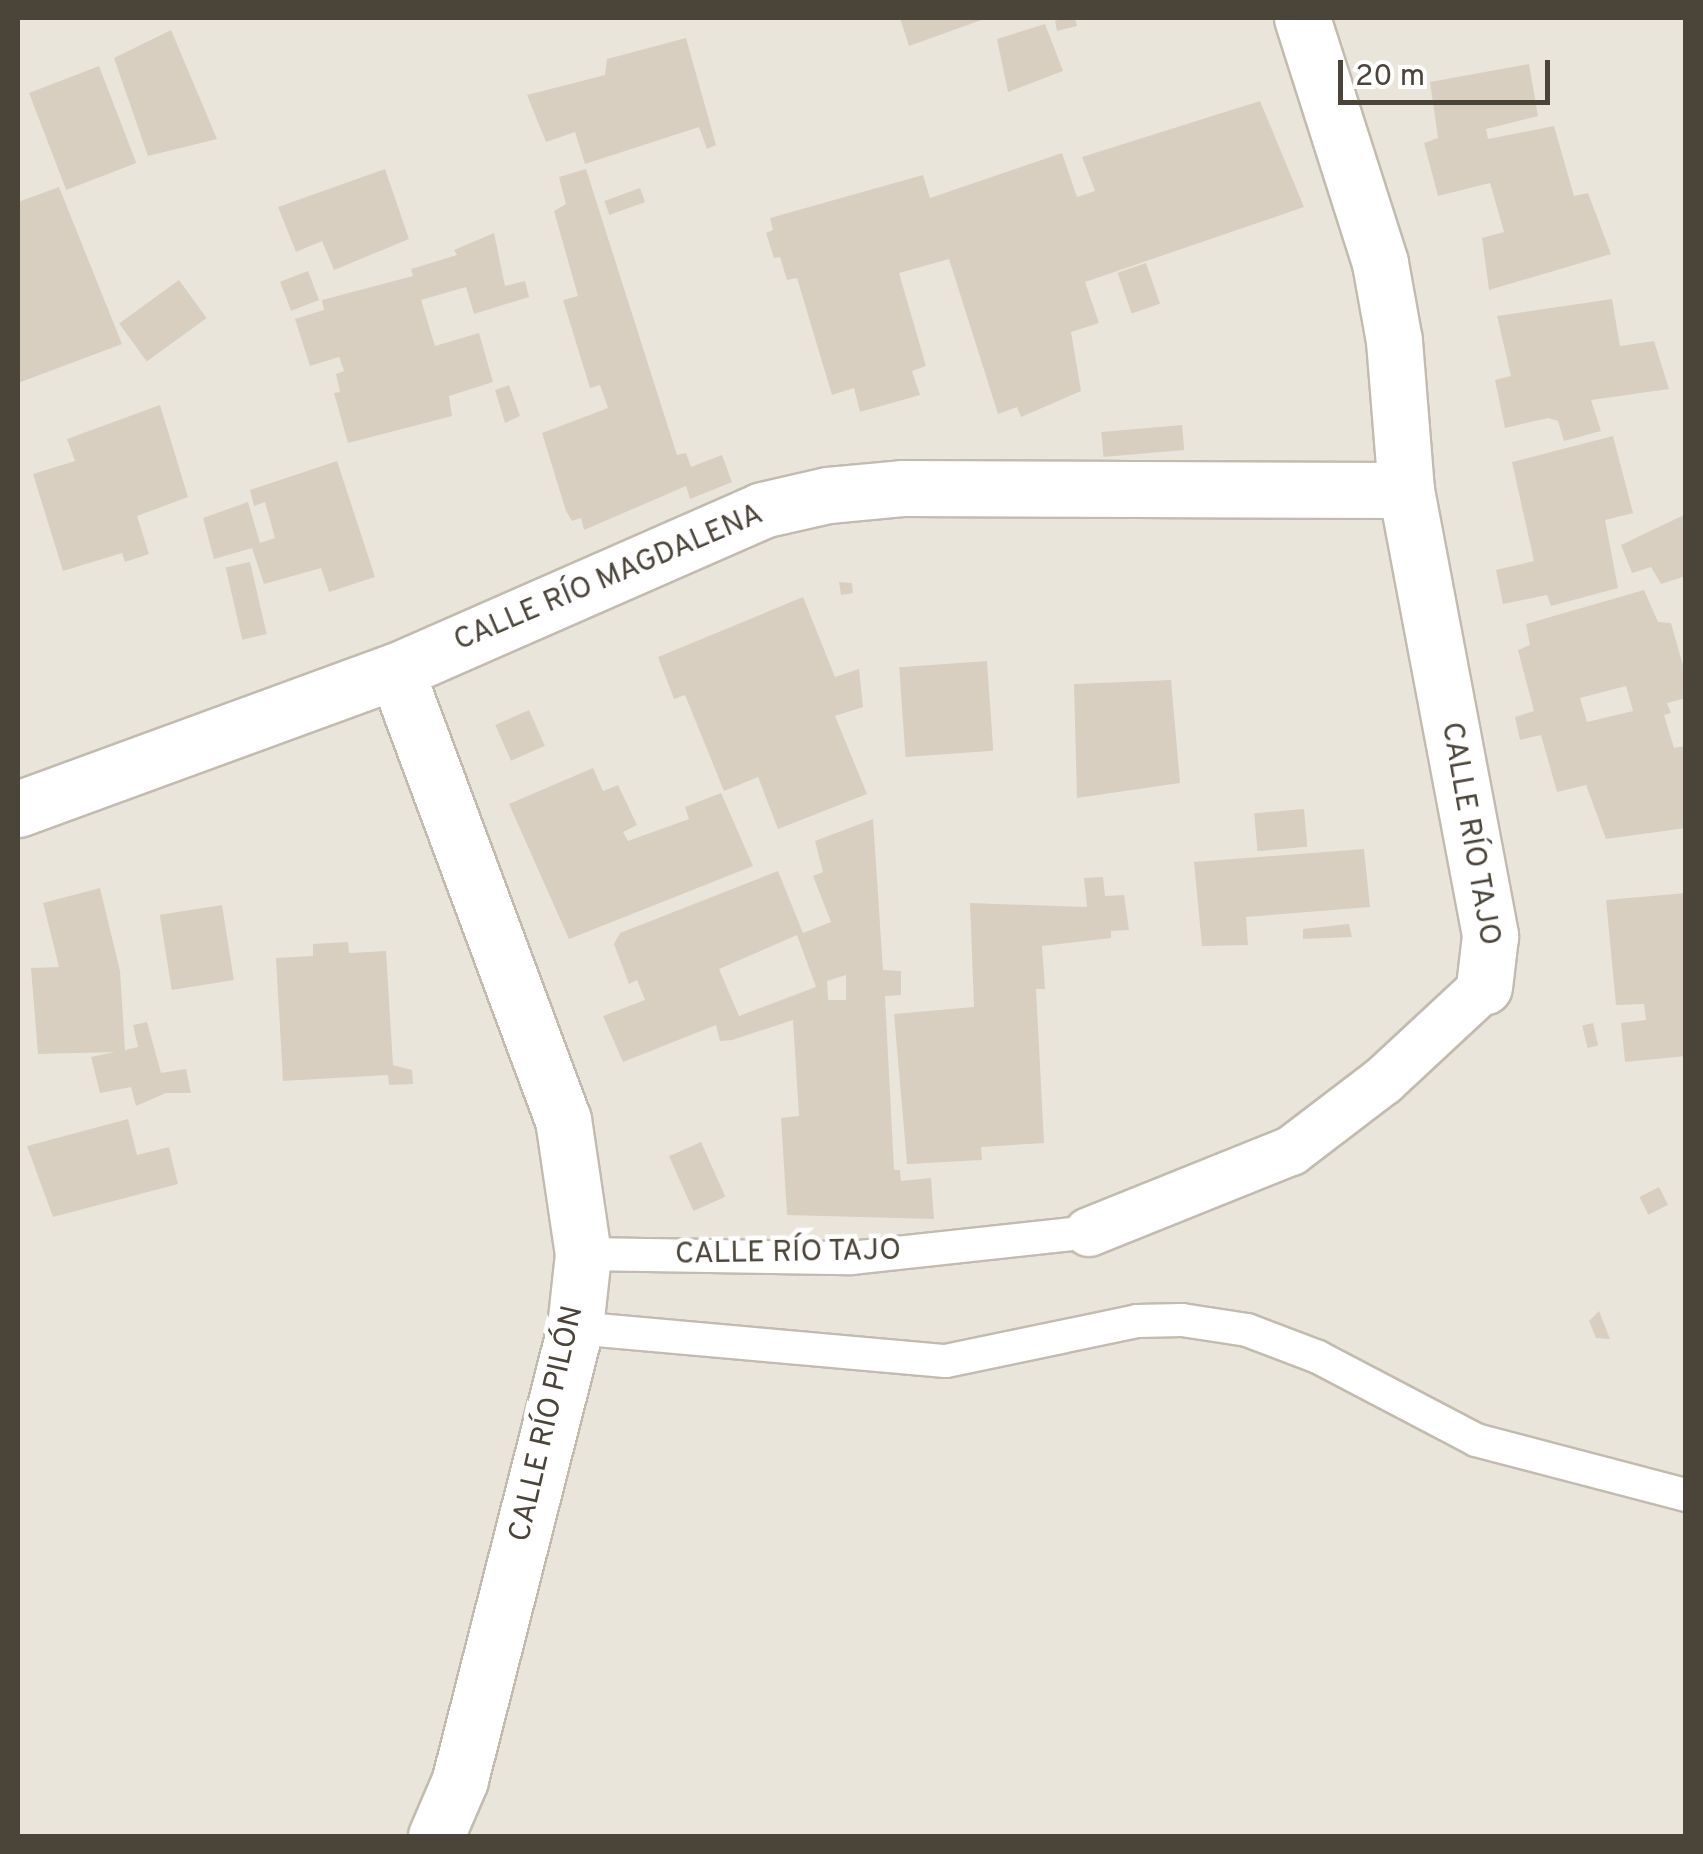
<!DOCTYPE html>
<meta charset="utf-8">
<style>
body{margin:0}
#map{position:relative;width:1703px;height:1854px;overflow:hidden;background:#f6f3ec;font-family:Overpass,sans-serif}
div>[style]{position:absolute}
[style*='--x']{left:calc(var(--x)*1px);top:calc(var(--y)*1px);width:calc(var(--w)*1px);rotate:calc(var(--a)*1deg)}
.residential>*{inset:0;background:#eae5da;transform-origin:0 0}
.building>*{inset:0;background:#d8cfc1;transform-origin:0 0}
.roads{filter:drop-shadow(2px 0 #c2bbae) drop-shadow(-2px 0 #c2bbae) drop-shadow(0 2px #c2bbae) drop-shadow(0 -2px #c2bbae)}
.service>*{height:32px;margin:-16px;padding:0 16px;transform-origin:16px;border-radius:16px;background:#fff}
.pedestrian>*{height:48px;margin:-24px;padding:0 24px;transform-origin:24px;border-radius:24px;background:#fff}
.minor>*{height:55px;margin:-27.5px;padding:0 27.5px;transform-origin:27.5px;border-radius:27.5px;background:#fff}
span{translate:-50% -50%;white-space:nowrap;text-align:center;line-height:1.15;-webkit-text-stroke:9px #fff;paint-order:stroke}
.street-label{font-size:30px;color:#4b4439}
.frame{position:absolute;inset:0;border:20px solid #4b4439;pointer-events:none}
.scale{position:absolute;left:1338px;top:60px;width:212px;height:45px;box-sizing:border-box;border:5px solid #4b4439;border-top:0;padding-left:12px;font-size:30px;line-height:35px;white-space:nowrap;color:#4b4439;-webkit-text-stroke:8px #fff;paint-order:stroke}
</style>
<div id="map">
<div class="residential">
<div style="left:18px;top:18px;width:1667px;height:1818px"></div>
</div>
<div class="building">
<div style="clip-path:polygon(900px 18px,987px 18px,909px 46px)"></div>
<div style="clip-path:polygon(1064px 18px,1075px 18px,1077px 26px,1057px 31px,1055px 21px)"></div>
<div style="clip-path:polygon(1045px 24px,1063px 71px,1008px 92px,997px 39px)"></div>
<div style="clip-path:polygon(171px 30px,217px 139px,148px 156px,114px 58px)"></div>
<div style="clip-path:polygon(686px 38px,716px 145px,707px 149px,699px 127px,585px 164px,575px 132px,546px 142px,527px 95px,605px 75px,607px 59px)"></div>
<div style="clip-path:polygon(1529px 64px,1538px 116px,1486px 129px,1488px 139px,1554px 126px,1574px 196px,1588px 193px,1611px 254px,1489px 290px,1482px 238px,1504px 232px,1490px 183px,1438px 196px,1424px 143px,1438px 138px,1430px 82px)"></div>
<div style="left:99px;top:66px;width:104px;height:75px;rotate:69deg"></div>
<div style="clip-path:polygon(1260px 101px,1304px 207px,1085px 282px,1099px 323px,1071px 332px,1081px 391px,1021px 417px,1017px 407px,998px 414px,949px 259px,899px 273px,926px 366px,912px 371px,920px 395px,860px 412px,854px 388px,832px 395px,797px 278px,787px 280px,780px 257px,774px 258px,766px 233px,773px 230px,770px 218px,923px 175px,930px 198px,1062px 153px,1077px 197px,1095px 191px,1082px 157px)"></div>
<div style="clip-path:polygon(385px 169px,409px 239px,334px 270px,322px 241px,296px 252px,278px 207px)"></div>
<div style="clip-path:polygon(586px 169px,677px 455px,686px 453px,691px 467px,722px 455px,732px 482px,690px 499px,686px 486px,584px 530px,581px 518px,572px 521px,566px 511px,542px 433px,608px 408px,600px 385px,590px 388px,563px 300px,578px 296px,554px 211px,566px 204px,559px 177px)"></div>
<div style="clip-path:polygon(59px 187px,122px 344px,18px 383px,18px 202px)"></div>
<div style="left:640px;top:188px;width:15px;height:38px;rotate:70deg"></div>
<div style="clip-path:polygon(494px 233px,505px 286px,525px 281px,529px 297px,474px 314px,466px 287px,421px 300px,435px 346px,479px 333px,493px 382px,449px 396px,452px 416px,348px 443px,334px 393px,340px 392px,336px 374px,344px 371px,339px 357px,310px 366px,295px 319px,324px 310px,322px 300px,413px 276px,411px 269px,457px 255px,454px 250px)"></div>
<div style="left:1146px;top:263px;width:43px;height:30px;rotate:71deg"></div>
<div style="left:308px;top:271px;width:31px;height:30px;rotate:69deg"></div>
<div style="left:179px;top:280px;width:47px;height:74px;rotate:54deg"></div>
<div style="clip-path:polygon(1612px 299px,1620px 346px,1654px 341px,1669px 389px,1591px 400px,1601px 431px,1564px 441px,1558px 421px,1548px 418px,1505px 428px,1495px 380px,1511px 376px,1497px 316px)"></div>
<div style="clip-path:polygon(509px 385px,520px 416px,505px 423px,495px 390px)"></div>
<div style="clip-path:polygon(160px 405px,188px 497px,137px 516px,149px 554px,125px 562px,122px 553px,63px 571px,33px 474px,75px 461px,67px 439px)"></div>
<div style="left:1182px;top:425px;width:25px;height:81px;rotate:85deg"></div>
<div style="clip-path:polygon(1613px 436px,1633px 513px,1605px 520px,1618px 588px,1551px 606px,1547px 595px,1503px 604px,1496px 570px,1534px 561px,1512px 462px)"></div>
<div style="clip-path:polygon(337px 461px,375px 577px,329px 592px,321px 568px,264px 584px,252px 548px,214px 559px,203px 518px,248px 502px,260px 543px,275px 538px,265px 502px,254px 506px,250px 490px)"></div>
<div style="clip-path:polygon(1686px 514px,1686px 576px,1661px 584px,1651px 567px,1632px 573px,1621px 545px)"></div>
<div style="left:250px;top:562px;width:74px;height:25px;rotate:77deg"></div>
<div style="clip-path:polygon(839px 582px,852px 583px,853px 593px,841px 595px)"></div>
<div style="clip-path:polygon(evenodd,1644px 590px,1658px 622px,1671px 623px,1686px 676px,1686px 698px,1667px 703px,1671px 713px,1664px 715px,1674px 748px,1684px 746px,1686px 753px,1686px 828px,1606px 839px,1586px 785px,1557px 792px,1541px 735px,1520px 740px,1515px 717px,1534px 711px,1518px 650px,1530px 645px,1526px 624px,1644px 590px,1626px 686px,1633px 711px,1587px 722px,1580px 698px,1626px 686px)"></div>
<div style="clip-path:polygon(803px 597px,835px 677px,859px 669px,863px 707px,835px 716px,867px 794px,778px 829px,758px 777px,724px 791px,685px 695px,674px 699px,658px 657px)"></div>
<div style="left:987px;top:661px;width:90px;height:88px;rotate:86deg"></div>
<div style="clip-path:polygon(1171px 680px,1180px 783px,1077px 798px,1074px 684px)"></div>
<div style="left:529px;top:710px;width:39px;height:37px;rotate:66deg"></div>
<div style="clip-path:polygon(593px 768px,603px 791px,618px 785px,637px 825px,623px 832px,628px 841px,689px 819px,685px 807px,721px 793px,753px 866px,569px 939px,509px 804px)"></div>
<div style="left:1304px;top:809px;width:38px;height:50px;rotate:85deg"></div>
<div style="clip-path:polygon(evenodd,873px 819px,883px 970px,901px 971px,901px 995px,885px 996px,894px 1170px,900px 1170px,901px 1181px,931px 1178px,934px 1219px,787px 1215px,781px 1118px,799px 1116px,793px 1020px,732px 1040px,720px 1041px,716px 1025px,623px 1062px,603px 1016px,645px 1000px,637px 980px,629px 984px,614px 944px,620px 933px,778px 871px,803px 933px,831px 922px,813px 876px,823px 872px,815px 841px,873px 819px,797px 935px,816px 987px,739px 1016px,719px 969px,797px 935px,873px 819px,846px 975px,846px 1000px,828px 1000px,827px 981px,846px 975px)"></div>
<div style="clip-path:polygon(1364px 849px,1370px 907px,1246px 917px,1248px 945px,1202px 946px,1194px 862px)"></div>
<div style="clip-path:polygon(1103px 877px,1105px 896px,1124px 895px,1129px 930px,1111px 931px,1111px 938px,1042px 946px,1045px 989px,1036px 989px,1044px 1143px,981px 1147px,982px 1160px,907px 1164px,894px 1014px,974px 1007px,970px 903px,1087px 907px,1084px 878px)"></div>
<div style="clip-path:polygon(100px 888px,120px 971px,125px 1050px,138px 1047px,133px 1025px,147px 1022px,161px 1073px,186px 1069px,191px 1093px,166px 1093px,136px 1106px,131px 1087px,100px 1093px,91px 1057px,115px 1052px,38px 1054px,31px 968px,59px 967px,43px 903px)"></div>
<div style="clip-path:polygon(1686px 893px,1686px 1056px,1625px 1062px,1621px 1023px,1646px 1020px,1644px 1004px,1616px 1005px,1606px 900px)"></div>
<div style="left:222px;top:905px;width:76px;height:63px;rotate:81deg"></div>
<div style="clip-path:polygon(1349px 924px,1352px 937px,1303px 939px,1303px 929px)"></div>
<div style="clip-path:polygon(348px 942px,349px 953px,386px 951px,393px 1065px,412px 1070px,413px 1084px,389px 1085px,388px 1075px,283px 1081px,276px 958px,313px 956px,313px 944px)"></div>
<div style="left:1593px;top:1023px;width:23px;height:11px;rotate:77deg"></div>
<div style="clip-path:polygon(128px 1119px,137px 1155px,169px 1147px,178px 1184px,53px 1217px,27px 1146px)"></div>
<div style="left:701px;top:1142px;width:60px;height:35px;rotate:66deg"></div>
<div style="left:1659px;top:1187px;width:20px;height:22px;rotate:63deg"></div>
<div style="clip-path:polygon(1599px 1311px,1610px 1339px,1596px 1338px,1589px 1321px)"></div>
</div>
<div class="roads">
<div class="service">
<div style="--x:583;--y:1254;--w:268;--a:0.9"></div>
<div style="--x:851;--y:1258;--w:239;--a:-6.2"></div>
<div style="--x:575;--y:1328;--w:372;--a:5.1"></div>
<div style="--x:946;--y:1361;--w:195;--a:-11.8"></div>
<div style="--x:1137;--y:1321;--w:45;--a:-1.3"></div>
<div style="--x:1182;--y:1320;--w:66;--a:8.7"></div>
<div style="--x:1247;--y:1330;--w:76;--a:20.8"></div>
<div style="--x:1318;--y:1357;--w:178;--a:27.7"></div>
<div style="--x:1476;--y:1440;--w:217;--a:14.7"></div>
</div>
<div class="pedestrian">
<div style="--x:1089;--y:1232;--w:218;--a:-21.9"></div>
<div style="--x:1291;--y:1151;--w:116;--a:-37.3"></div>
<div style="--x:1383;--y:1081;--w:138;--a:-42.9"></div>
</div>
<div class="minor">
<div style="--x:1302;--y:18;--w:257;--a:72.3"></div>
<div style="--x:1380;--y:263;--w:79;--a:79.8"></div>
<div style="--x:1394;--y:341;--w:149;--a:85.4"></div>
<div style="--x:1406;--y:490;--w:454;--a:79.3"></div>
<div style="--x:1490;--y:936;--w:51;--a:96.7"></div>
<div style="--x:396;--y:671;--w:478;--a:69.6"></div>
<div style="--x:563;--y:1119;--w:136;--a:81.6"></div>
<div style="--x:583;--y:1254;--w:74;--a:96.2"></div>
<div style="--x:575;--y:1328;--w:466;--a:104.3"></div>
<div style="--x:460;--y:1780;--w:61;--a:113.2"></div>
<div style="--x:18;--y:809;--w:402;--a:-20.1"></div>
<div style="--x:396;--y:671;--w:400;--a:-23.7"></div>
<div style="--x:762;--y:510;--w:68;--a:-12.8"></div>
<div style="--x:828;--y:495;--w:74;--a:-5.4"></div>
<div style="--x:902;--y:488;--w:504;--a:0.23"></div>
</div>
</div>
<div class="street-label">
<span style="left:609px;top:579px;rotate:-23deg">CALLE RÍO MAGDALENA</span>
<span style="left:1469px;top:834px;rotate:80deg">CALLE RÍO TAJO</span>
<span style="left:788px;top:1254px;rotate:-1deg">CALLE RÍO TAJO</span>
<span style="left:548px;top:1424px;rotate:-77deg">CALLE RÍO PILÓN</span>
</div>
<div class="frame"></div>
<div class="scale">20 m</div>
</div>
